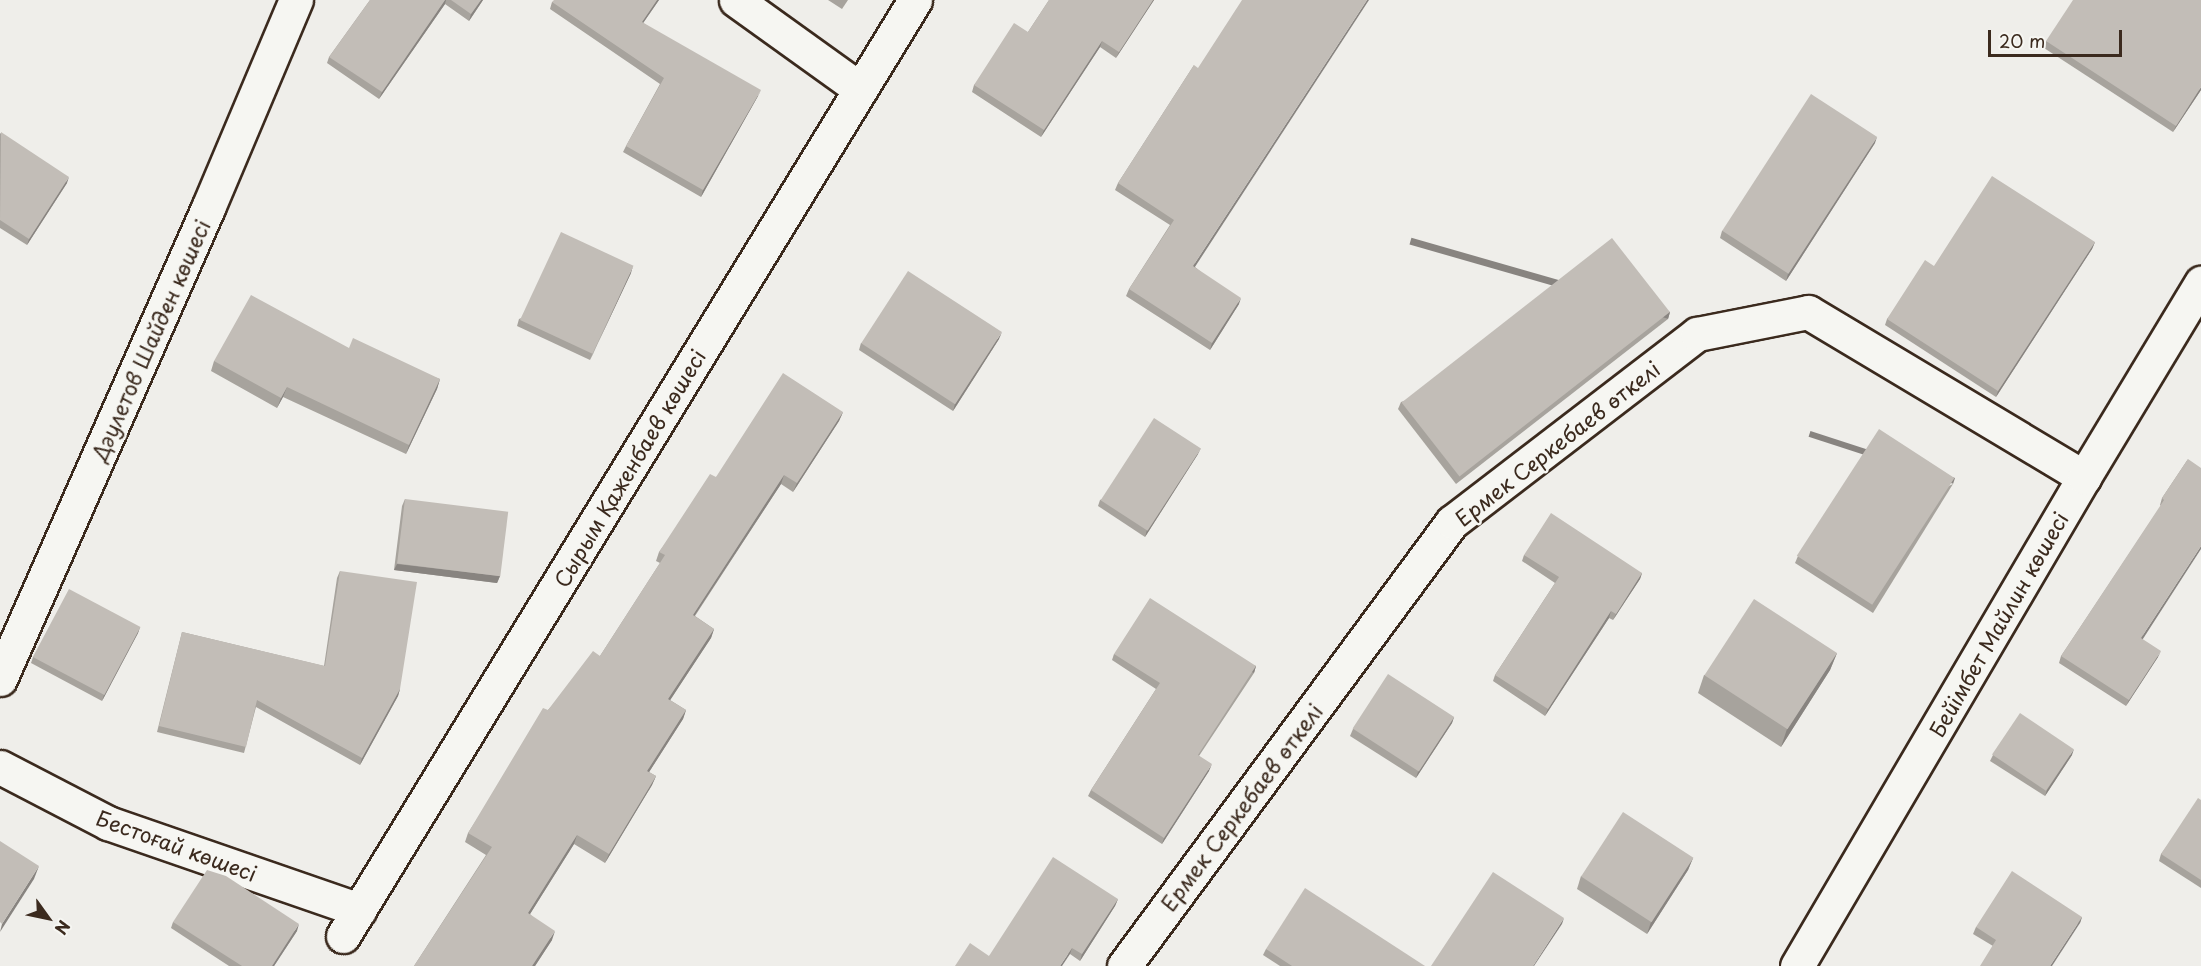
<!DOCTYPE html>
<meta charset="utf-8">
<style>
body{margin:0}
#map{position:relative;width:2201px;height:966px;overflow:hidden;background:#efeeea;font-family:"Playpen Sans",sans-serif}
div>[style]{position:absolute}
[style*='--x']{left:calc(var(--x)*1px);top:calc(var(--y)*1px);width:calc(var(--w)*1px);rotate:calc(var(--a)*1deg)}
.roads{filter:drop-shadow(2px 0 #3b2a1e) drop-shadow(-2px 0 #3b2a1e) drop-shadow(0 2px #3b2a1e) drop-shadow(0 -2px #3b2a1e)}
.minor>*{height:33px;margin:-16.5px;padding:0 16.5px;transform-origin:16.5px;border-radius:16.5px;background:#f6f6f2}
.wall>*{inset:0;background:#a7a39d}
.shaded-wall>*{inset:0;background:#888480;transform-origin:0 0}
.building>*{inset:0;background:#c2bdb7;transform-origin:0 0}
span{translate:-50% -50%;white-space:nowrap;text-align:center;line-height:1.15;-webkit-text-stroke:5px #f6f6f2;paint-order:stroke}
.street-label{font-size:21px;color:#3b2a1e}
.north{position:absolute;left:18px;top:888px;width:60px;height:60px;-webkit-text-stroke:4px #f6f6f2;paint-order:stroke;rotate:123deg;font-size:16px;font-weight:700;line-height:24px;text-align:center;color:#3b2a1e}
.north::after{content:'';display:block;margin:auto;width:21px;height:27px;background:#3b2a1e;clip-path:polygon(50% 0,100% 100%,50% 72%,0 100%)}
.scale{position:absolute;left:1988px;top:30px;width:134px;height:27px;box-sizing:border-box;border:3px solid #3b2a1e;border-top:0;padding-left:8px;font-size:18px;line-height:21px;white-space:nowrap;color:#3b2a1e;-webkit-text-stroke:4px #f6f6f2;paint-order:stroke}
</style>
<div id="map">
<div class="roads">
<div class="minor">
<div style="--x:736;--y:0;--w:153;--a:35.7"></div>
<div style="--x:0;--y:679;--w:515;--a:-66.17"></div>
<div style="--x:208;--y:208;--w:226;--a:-67.1"></div>
<div style="--x:0;--y:767;--w:122;--a:27.4"></div>
<div style="--x:108;--y:823;--w:266;--a:19.1"></div>
<div style="--x:343;--y:936;--w:1097;--a:-58.57"></div>
<div style="--x:1124;--y:966;--w:552;--a:-53.55"></div>
<div style="--x:1452;--y:522;--w:309;--a:-37.5"></div>
<div style="--x:1697;--y:334;--w:113;--a:-11.2"></div>
<div style="--x:1808;--y:312;--w:322;--a:30.9"></div>
<div style="--x:1797;--y:966;--w:567;--a:-59.59"></div>
<div style="--x:2084;--y:477;--w:227;--a:-58.9"></div>
</div>
</div>
<div class="wall">
<div style="clip-path:polygon(370px 0,483px 0,469px 21px,445px 4px,379px 99px,327px 63px,329px 57px)"></div>
<div style="clip-path:polygon(659px 0,643px 23px,758px 96px,701px 197px,623px 152px,626px 146px,660px 84px,550px 9px,552px 2px)"></div>
<div style="clip-path:polygon(828px 0,848px 0,842px 9px)"></div>
<div style="clip-path:polygon(1049px 0,1154px 0,1116px 58px,1100px 47px,1041px 137px,972px 92px,974px 85px,1028px 32px)"></div>
<div style="clip-path:polygon(2046px 41px,2201px 90px,2173px 132px,2044px 48px)"></div>
<div style="clip-path:polygon(1194px 65px,1195px 267px,1239px 304px,1210px 350px,1126px 296px,1129px 289px,1170px 225px,1115px 190px,1118px 183px)"></div>
<div style="clip-path:polygon(0 133px,67px 183px,27px 245px,0 228px)"></div>
<div style="clip-path:polygon(1875px 143px,1786px 281px,1720px 238px,1722px 231px)"></div>
<div style="clip-path:polygon(2095px 242px,2092px 249px,1996px 397px,1885px 325px,1887px 319px,1934px 266px)"></div>
<div style="clip-path:polygon(631px 273px,590px 360px,517px 326px,519px 319px)"></div>
<div style="clip-path:polygon(1670px 312px,1668px 319px,1456px 484px,1398px 409px,1401px 402px)"></div>
<div style="clip-path:polygon(999px 339px,953px 411px,859px 350px,861px 343px)"></div>
<div style="clip-path:polygon(349px 348px,440px 379px,437px 389px,406px 454px,283px 397px,277px 408px,211px 371px,214px 361px)"></div>
<div style="clip-path:polygon(843px 412px,839px 421px,793px 492px,781px 484px,695px 616px,714px 629px,711px 638px,670px 700px,686px 710px,683px 719px,649px 772px,656px 776px,652px 785px,605px 863px,574px 844px,530px 914px,552px 940px,535px 966px,414px 966px,486px 855px,465px 842px,468px 833px,548px 710px,600px 656px,660px 563px,656px 561px,659px 552px,716px 477px)"></div>
<div style="clip-path:polygon(1198px 454px,1145px 537px,1098px 506px,1100px 500px)"></div>
<div style="clip-path:polygon(2188px 459px,2142px 639px,2158px 657px,2126px 706px,2059px 663px,2061px 656px,2161px 506px,2160px 505px,2162px 498px)"></div>
<div style="clip-path:polygon(1953px 484px,1873px 613px,1795px 563px,1798px 556px)"></div>
<div style="clip-path:polygon(405px 499px,500px 576px,497px 583px,394px 570px,402px 506px)"></div>
<div style="clip-path:polygon(1524px 555px,1642px 573px,1640px 579px,1613px 620px,1609px 618px,1545px 716px,1493px 681px,1495px 675px,1555px 583px,1522px 561px)"></div>
<div style="clip-path:polygon(340px 571px,400px 689px,398px 696px,360px 765px,256px 707px,244px 753px,157px 732px,182px 632px,324px 666px,337px 578px)"></div>
<div style="clip-path:polygon(140px 627px,138px 633px,102px 701px,31px 663px,33px 657px)"></div>
<div style="clip-path:polygon(1837px 653px,1830px 670px,1781px 747px,1698px 693px,1704px 675px)"></div>
<div style="clip-path:polygon(1114px 654px,1256px 666px,1254px 673px,1199px 756px,1209px 771px,1162px 844px,1088px 796px,1091px 790px,1156px 689px,1112px 660px)"></div>
<div style="clip-path:polygon(1454px 717px,1452px 723px,1416px 778px,1350px 736px,1353px 729px)"></div>
<div style="clip-path:polygon(1993px 755px,2072px 755px,2045px 796px,1990px 761px)"></div>
<div style="clip-path:polygon(2201px 800px,2201px 888px,2159px 861px,2161px 854px)"></div>
<div style="clip-path:polygon(1693px 858px,1688px 870px,1647px 934px,1577px 889px,1581px 876px)"></div>
<div style="clip-path:polygon(1118px 899px,1115px 906px,1080px 961px,1070px 954px,955px 966px,989px 956px)"></div>
<div style="clip-path:polygon(2082px 917px,2080px 923px,1993px 946px,1973px 934px,1976px 927px)"></div>
<div style="clip-path:polygon(173px 922px,297px 931px,274px 966px,229px 966px,171px 928px)"></div>
<div style="clip-path:polygon(1266px 949px,1425px 966px,1280px 966px,1263px 955px)"></div>
</div>
<div class="shaded-wall">
<div style="clip-path:polygon(445px 0,446px 0,445px 4px,379px 99px,382px 92px)"></div>
<div style="clip-path:polygon(481px 0,483px 0,469px 21px,471px 14px)"></div>
<div style="clip-path:polygon(657px 0,659px 0,639px 29px,642px 22px)"></div>
<div style="clip-path:polygon(1153px 0,1154px 0,1116px 58px,1119px 52px)"></div>
<div style="clip-path:polygon(1367px 0,1369px 0,1191px 273px,1193px 266px)"></div>
<div style="clip-path:polygon(1102px 41px,1100px 47px,1041px 137px,1044px 130px)"></div>
<div style="clip-path:polygon(2201px 87px,2201px 90px,2173px 132px,2176px 126px)"></div>
<div style="clip-path:polygon(761px 90px,758px 96px,701px 197px,703px 190px)"></div>
<div style="clip-path:polygon(1877px 137px,1875px 143px,1786px 281px,1788px 274px)"></div>
<div style="clip-path:polygon(69px 177px,67px 183px,27px 245px,29px 239px)"></div>
<div style="clip-path:polygon(2095px 242px,2092px 249px,1996px 397px,1998px 391px)"></div>
<div style="clip-path:polygon(633px 266px,631px 273px,590px 360px,593px 354px)"></div>
<div style="clip-path:polygon(1241px 298px,1239px 304px,1210px 350px,1212px 343px)"></div>
<div style="left:1670px;top:312px;width:7px;height:269px;rotate:106deg"></div>
<div style="clip-path:polygon(1002px 332px,999px 339px,953px 411px,955px 404px)"></div>
<div style="clip-path:polygon(440px 379px,437px 389px,406px 454px,409px 445px)"></div>
<div style="clip-path:polygon(287px 387px,283px 397px,277px 408px,281px 398px)"></div>
<div style="clip-path:polygon(843px 412px,839px 421px,793px 492px,797px 483px)"></div>
<div style="clip-path:polygon(1201px 448px,1198px 454px,1145px 537px,1147px 530px)"></div>
<div style="clip-path:polygon(784px 475px,781px 484px,689px 624px,693px 615px)"></div>
<div style="left:1955px;top:478px;width:6px;height:152px;rotate:108deg"></div>
<div style="clip-path:polygon(2201px 546px,2201px 549px,2139px 645px,2141px 638px)"></div>
<div style="clip-path:polygon(397px 564px,500px 576px,497px 583px,394px 570px)"></div>
<div style="clip-path:polygon(1642px 573px,1640px 579px,1613px 620px,1616px 614px)"></div>
<div style="clip-path:polygon(1611px 611px,1609px 618px,1545px 716px,1548px 709px)"></div>
<div style="clip-path:polygon(140px 627px,138px 633px,102px 701px,104px 695px)"></div>
<div style="clip-path:polygon(714px 629px,711px 638px,665px 708px,668px 699px)"></div>
<div style="clip-path:polygon(2161px 651px,2158px 657px,2126px 706px,2129px 700px)"></div>
<div style="clip-path:polygon(1837px 653px,1830px 670px,1781px 747px,1787px 729px)"></div>
<div style="left:1256px;top:666px;width:7px;height:106px;rotate:106deg"></div>
<div style="clip-path:polygon(400px 689px,398px 696px,360px 765px,362px 758px)"></div>
<div style="clip-path:polygon(686px 710px,683px 719px,644px 780px,647px 771px)"></div>
<div style="clip-path:polygon(1454px 717px,1452px 723px,1416px 778px,1418px 772px)"></div>
<div style="clip-path:polygon(2074px 749px,2072px 755px,2045px 796px,2047px 790px)"></div>
<div style="clip-path:polygon(1212px 764px,1209px 771px,1162px 844px,1164px 838px)"></div>
<div style="clip-path:polygon(656px 776px,652px 785px,605px 863px,609px 854px)"></div>
<div style="clip-path:polygon(577px 835px,574px 844px,525px 922px,528px 913px)"></div>
<div style="clip-path:polygon(1693px 858px,1688px 870px,1647px 934px,1651px 922px)"></div>
<div style="clip-path:polygon(39px 866px,34px 879px,0 932px,2px 924px)"></div>
<div style="clip-path:polygon(1118px 899px,1115px 906px,1080px 961px,1082px 954px)"></div>
<div style="clip-path:polygon(2082px 917px,2080px 923px,2052px 966px,2050px 966px)"></div>
<div style="clip-path:polygon(1564px 918px,1562px 924px,1534px 966px,1533px 966px)"></div>
<div style="clip-path:polygon(299px 924px,297px 931px,274px 966px,272px 966px)"></div>
<div style="clip-path:polygon(555px 931px,552px 940px,535px 966px,532px 966px)"></div>
<div style="clip-path:polygon(1072px 948px,1070px 954px,1062px 966px,1060px 966px)"></div>
</div>
<div class="building">
<div style="clip-path:polygon(370px 0,445px 0,382px 92px,329px 57px)"></div>
<div style="clip-path:polygon(451px 0,481px 0,471px 14px)"></div>
<div style="clip-path:polygon(554px 0,657px 0,642px 22px,761px 90px,703px 190px,626px 146px,664px 78px,552px 2px)"></div>
<div style="clip-path:polygon(1049px 0,1153px 0,1119px 52px,1102px 41px,1044px 130px,974px 85px,1014px 23px,1028px 32px)"></div>
<div style="clip-path:polygon(1242px 0,1367px 0,1193px 266px,1241px 298px,1212px 343px,1129px 289px,1174px 220px,1118px 183px,1194px 65px,1198px 68px)"></div>
<div style="clip-path:polygon(2073px 0,2201px 0,2201px 87px,2176px 126px,2046px 41px)"></div>
<div style="left:1811px;top:94px;width:79px;height:163px;rotate:33deg"></div>
<div style="clip-path:polygon(1px 132px,69px 177px,29px 239px,0 220px)"></div>
<div style="clip-path:polygon(1992px 176px,2095px 242px,1998px 391px,1887px 319px,1925px 260px,1934px 266px)"></div>
<div style="left:561px;top:232px;width:80px;height:97px;rotate:25deg"></div>
<div style="left:1612px;top:238px;width:94px;height:267px;rotate:52deg"></div>
<div style="left:908px;top:271px;width:112px;height:86px;rotate:33deg"></div>
<div style="clip-path:polygon(251px 295px,349px 348px,353px 338px,440px 379px,409px 445px,287px 387px,281px 398px,214px 361px)"></div>
<div style="clip-path:polygon(783px 373px,843px 412px,797px 483px,784px 475px,693px 615px,714px 629px,668px 699px,686px 710px,647px 771px,656px 776px,609px 854px,577px 835px,528px 913px,555px 931px,532px 966px,414px 966px,492px 847px,468px 833px,543px 708px,548px 710px,593px 651px,600px 656px,665px 555px,659px 552px,710px 474px,716px 477px)"></div>
<div style="left:1154px;top:418px;width:56px;height:98px;rotate:33deg"></div>
<div style="left:1879px;top:429px;width:90px;height:151px;rotate:33deg"></div>
<div style="clip-path:polygon(2188px 459px,2201px 468px,2201px 546px,2141px 638px,2161px 651px,2129px 700px,2061px 656px,2164px 500px,2162px 498px)"></div>
<div style="left:405px;top:499px;width:104px;height:65px;rotate:7deg"></div>
<div style="clip-path:polygon(1551px 513px,1642px 573px,1616px 614px,1611px 611px,1548px 709px,1495px 675px,1559px 577px,1524px 555px)"></div>
<div style="clip-path:polygon(340px 571px,417px 582px,400px 689px,362px 758px,257px 700px,246px 747px,159px 726px,182px 632px,325px 666px)"></div>
<div style="left:69px;top:589px;width:81px;height:77px;rotate:28deg"></div>
<div style="clip-path:polygon(1150px 598px,1256px 666px,1198px 755px,1212px 764px,1164px 838px,1091px 790px,1160px 683px,1114px 654px)"></div>
<div style="left:1754px;top:599px;width:99px;height:91px;rotate:33deg"></div>
<div style="left:1388px;top:674px;width:79px;height:65px;rotate:33deg"></div>
<div style="left:2020px;top:713px;width:65px;height:50px;rotate:34deg"></div>
<div style="clip-path:polygon(2198px 798px,2201px 800px,2201px 880px,2161px 854px)"></div>
<div style="left:1623px;top:812px;width:84px;height:77px;rotate:33deg"></div>
<div style="clip-path:polygon(0 841px,39px 866px,2px 924px,0 922px)"></div>
<div style="clip-path:polygon(1053px 857px,1118px 899px,1082px 954px,1072px 948px,1060px 966px,955px 966px,970px 943px,989px 956px)"></div>
<div style="clip-path:polygon(207px 870px,226px 876px,299px 924px,272px 966px,242px 966px,173px 922px)"></div>
<div style="clip-path:polygon(2012px 871px,2082px 917px,2050px 966px,1980px 966px,1996px 940px,1976px 927px)"></div>
<div style="clip-path:polygon(1493px 872px,1564px 918px,1533px 966px,1431px 966px)"></div>
<div style="clip-path:polygon(1305px 888px,1425px 966px,1292px 966px,1266px 949px)"></div>
</div>
<div class="street-label">
<span style="left:150px;top:340px;rotate:-66deg">Дәулетов Шайден көшесі</span>
<span style="left:1557px;top:443px;rotate:-38deg">Ермек Серкебаев өткелі</span>
<span style="left:629px;top:468px;rotate:-59deg">Сырым Қаженбаев көшесі</span>
<span style="left:1998px;top:624px;rotate:-60deg">Бейімбет Майлин көшесі</span>
<span style="left:1241px;top:807px;rotate:-53deg">Ермек Серкебаев өткелі</span>
<span style="left:177px;top:845px;rotate:20deg">Бестоғай көшесі</span>
</div>
<div class="north">N</div>
<div class="scale">20 m</div>
</div>
